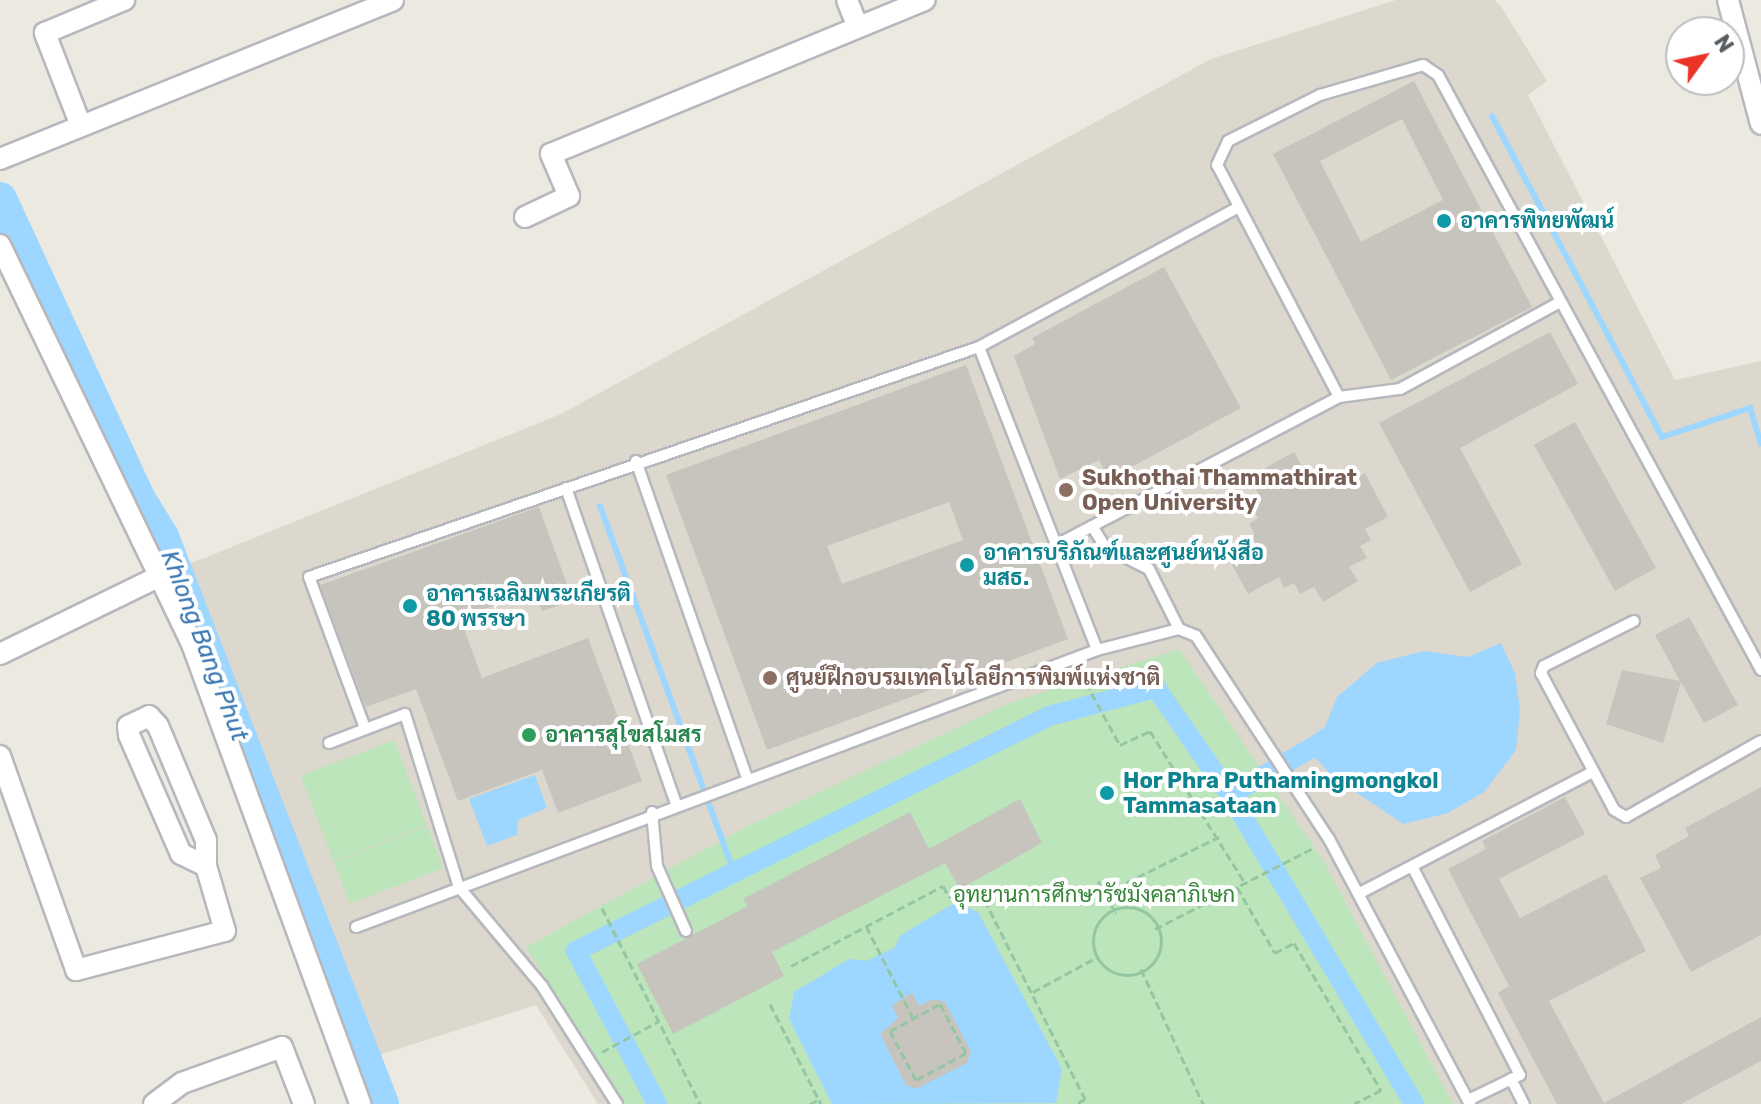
<!DOCTYPE html>
<meta charset="utf-8">
<style>
body{margin:0}
#map{position:relative;width:1761px;height:1104px;overflow:hidden;background:#ece9e0;font-family:Rubik,Sarabun,sans-serif}
div>[style]{position:absolute}
[style*='--x']{left:calc(var(--x)*1px);top:calc(var(--y)*1px);width:calc(var(--w)*1px);rotate:calc(var(--a)*1deg)}
.education>*{inset:0;background:#dcd8ce}
.green>*{inset:0;background:#bce5bb;transform-origin:0 0}
.water>*{inset:0;background:#9dd6ff}
.stream>*{height:6px;margin:-3px;padding:0 3px;transform-origin:3px;border-radius:3px;background:#9dd6ff}
.canal>*{height:20px;margin:-10px;padding:0 10px;transform-origin:10px;border-radius:10px;background:#9dd6ff}
.river>*{height:34px;margin:-17px;padding:0 17px;transform-origin:17px;border-radius:17px;background:#9dd6ff}
.building>*{inset:0;background:#c7c4bd;transform-origin:0 0}
.path>*{height:3px;margin-top:-1.5px;transform-origin:0;background:repeating-linear-gradient(90deg,#94c6a2 0 8px,transparent 0 12px)}
.path>.ring{margin:-1.5px;padding:0;box-sizing:content-box;background:none;border:3px solid #94c6a2;border-radius:50%}
.roads{filter:drop-shadow(2px 0 #b6b8bd) drop-shadow(-2px 0 #b6b8bd) drop-shadow(0 2px #b6b8bd) drop-shadow(0 -2px #b6b8bd)}
.service>*{height:10px;margin:-5px;padding:0 5px;transform-origin:5px;border-radius:5px;background:#fff}
.minor>*{height:20px;margin:-10px;padding:0 10px;transform-origin:10px;border-radius:10px;background:#fff}
.dots>*{width:22px;height:22px;translate:-50% -50%;box-sizing:border-box;border:4px solid #fff;border-radius:50%}
span{translate:-50% -50%;white-space:nowrap;text-align:center;line-height:1.15;-webkit-text-stroke:8px #fff;paint-order:stroke}
.culture-label{font-size:22px;color:#0d838f;font-weight:700}
.left{translate:0 -50%;text-align:left}
.education-label{font-size:22px;color:#785e54;font-weight:700}
.leisure-label{font-size:22px;color:#27864d;font-weight:700}
.park-label{font-size:22px;color:#348536}
.water-label{font-size:24px;color:#3a76b1;font-style:italic}
.north{position:absolute;left:1665px;top:16px;width:80px;height:80px;box-sizing:border-box;background:#fff;border:2px solid #bdbec0;border-radius:50%;rotate:57deg;font-size:22px;font-weight:700;line-height:32px;text-align:center;color:#595d61}
.north::after{content:'';display:block;margin:auto;width:28px;height:36px;background:#eb3327;clip-path:polygon(50% 0,100% 100%,50% 72%,0 100%)}
</style>
<div id="map">
<div class="education">
<div style="clip-path:polygon(1396px 0,1495px 0,1502px 8px,1547px 81px,1528px 95px,1675px 380px,1761px 361px,1761px 1104px,598px 1104px,536px 1005px,379px 1055px,182px 567px,561px 414px,1211px 59px)"></div>
</div>
<div class="green">
<div style="clip-path:polygon(1179px 649px,1324px 862px,1453px 1104px,626px 1104px,526px 947px,746px 827px,1007px 704px)"></div>
<div style="left:394px;top:740px;width:91px;height:100px;rotate:69deg"></div>
<div style="left:427px;top:826px;width:45px;height:100px;rotate:69deg"></div>
</div>
<div class="water">
<div style="clip-path:polygon(1501px 643px,1515px 673px,1520px 711px,1516px 750px,1484px 792px,1448px 813px,1403px 824px,1332px 776px,1308px 750px,1304px 741px,1325px 727px,1337px 697px,1377px 663px,1424px 651px,1468px 657px)"></div>
<div style="clip-path:polygon(535px 775px,547px 808px,518px 820px,517px 835px,487px 846px,469px 799px)"></div>
<div style="clip-path:polygon(956px 902px,978px 912px,1062px 1069px,1056px 1103px,832px 1104px,789px 1019px,794px 992px,849px 959px,866px 961px,894px 948px,901px 935px)"></div>
</div>
<div class="stream">
<div style="--x:1492;--y:116;--w:363;--a:62.1"></div>
<div style="--x:1662;--y:437;--w:93;--a:-18.2"></div>
<div style="--x:1750;--y:408;--w:37;--a:73"></div>
<div style="--x:600;--y:506;--w:390;--a:69.9"></div>
</div>
<div class="canal">
<div style="--x:1230;--y:795;--w:90;--a:-30"></div>
<div style="--x:657;--y:1104;--w:173;--a:-117.9"></div>
<div style="--x:576;--y:951;--w:528;--a:-26.42"></div>
<div style="--x:1049;--y:716;--w:111;--a:-14.7"></div>
<div style="--x:1156;--y:688;--w:130;--a:55.3"></div>
<div style="--x:1230;--y:795;--w:360;--a:59.2"></div>
</div>
<div class="river">
<div style="--x:0;--y:199;--w:327;--a:65.2"></div>
<div style="--x:137;--y:496;--w:48;--a:58.6"></div>
<div style="--x:162;--y:537;--w:608;--a:68.79"></div>
</div>
<div class="building">
<div style="clip-path:polygon(evenodd,1414px 81px,1532px 307px,1391px 380px,1273px 154px,1414px 81px,1402px 119px,1443px 200px,1361px 242px,1320px 161px,1402px 119px)"></div>
<div style="clip-path:polygon(1164px 267px,1241px 408px,1109px 479px,1099px 460px,1060px 479px,1014px 356px,1035px 344px,1032px 338px)"></div>
<div style="clip-path:polygon(1550px 332px,1578px 384px,1460px 448px,1522px 564px,1470px 592px,1379px 423px)"></div>
<div style="clip-path:polygon(evenodd,966px 365px,1068px 639px,767px 750px,666px 475px,966px 365px,949px 502px,963px 540px,842px 584px,827px 546px,949px 502px)"></div>
<div style="left:1575px;top:422px;width:167px;height:47px;rotate:61deg"></div>
<div style="clip-path:polygon(1294px 452px,1307px 475px,1318px 469px,1325px 482px,1336px 476px,1341px 486px,1365px 473px,1388px 517px,1365px 529px,1371px 540px,1360px 546px,1367px 558px,1349px 567px,1358px 581px,1323px 602px,1314px 587px,1300px 594px,1294px 583px,1284px 588px,1279px 577px,1248px 594px,1224px 551px,1255px 534px,1249px 524px,1258px 518px,1251px 506px,1262px 500px,1249px 477px)"></div>
<div style="clip-path:polygon(539px 507px,573px 601px,542px 611px,535px 591px,460px 618px,482px 678px,588px 638px,642px 781px,558px 813px,542px 770px,458px 801px,416px 689px,366px 707px,320px 585px)"></div>
<div style="clip-path:polygon(1689px 617px,1738px 705px,1704px 723px,1681px 682px,1663px 743px,1606px 724px,1622px 670px,1680px 681px,1655px 635px)"></div>
<div style="clip-path:polygon(1761px 787px,1761px 935px,1691px 972px,1640px 878px,1661px 868px,1655px 855px,1689px 836px,1685px 828px)"></div>
<div style="clip-path:polygon(1565px 797px,1585px 834px,1499px 879px,1520px 918px,1606px 874px,1646px 951px,1549px 1001px,1604px 1103px,1761px 1017px,1761px 1061px,1681px 1104px,1557px 1104px,1498px 993px,1509px 986px,1448px 869px,1486px 849px,1482px 841px)"></div>
<div style="clip-path:polygon(1020px 799px,1042px 843px,960px 889px,945px 863px,772px 952px,784px 976px,673px 1034px,637px 964px,748px 906px,743px 899px,910px 812px,929px 849px)"></div>
<div style="clip-path:polygon(912px 993px,919px 1006px,933px 999px,945px 1002px,971px 1052px,967px 1063px,916px 1089px,906px 1085px,880px 1034px,898px 1018px,892px 1005px)"></div>
</div>
<div class="path">
<div style="--x:1080;--y:672;--w:83;--a:61.3"></div>
<div style="--x:1120;--y:745;--w:33;--a:-25"></div>
<div style="--x:1150;--y:731;--w:179;--a:58"></div>
<div style="--x:1098;--y:881;--w:37;--a:61"></div>
<div style="--x:1237;--y:887;--w:76;--a:60.1"></div>
<div style="--x:1275;--y:953;--w:21;--a:-28"></div>
<div style="--x:1294;--y:943;--w:171;--a:59.4"></div>
<div style="--x:1381;--y:1090;--w:30;--a:153"></div>
<div style="--x:960;--y:889;--w:9;--a:72"></div>
<div style="--x:963;--y:898;--w:18;--a:-29"></div>
<div style="--x:979;--y:889;--w:235;--a:63.2"></div>
<div style="--x:1085;--y:1099;--w:10;--a:151"></div>
<div style="--x:1105;--y:893;--w:127;--a:-26.2"></div>
<div class="ring" style="left:1093px;top:907px;width:65px;height:65px"></div>
<div style="--x:602;--y:908;--w:219;--a:63.4"></div>
<div style="--x:866;--y:926;--w:103;--a:62.9"></div>
<div style="--x:1155;--y:929;--w:180;--a:-27.1"></div>
<div style="--x:791;--y:966;--w:172;--a:-27.8"></div>
<div style="--x:943;--y:886;--w:13;--a:61"></div>
<div style="--x:949;--y:897;--w:12;--a:-35"></div>
<div style="--x:1141;--y:969;--w:149;--a:65.3"></div>
<div style="--x:1033;--y:992;--w:75;--a:-28.6"></div>
<div style="--x:770;--y:1004;--w:112;--a:63"></div>
<div style="--x:940;--y:1004;--w:55;--a:62"></div>
<div style="--x:966;--y:1053;--w:57;--a:151.6"></div>
<div style="--x:916;--y:1080;--w:55;--a:-118"></div>
<div style="--x:890;--y:1031;--w:57;--a:-28.4"></div>
<div style="--x:602;--y:1052;--w:65;--a:-28.5"></div>
<div style="--x:810;--y:1104;--w:9;--a:-27"></div>
</div>
<div class="roads">
<div class="service">
<div style="--x:979;--y:347;--w:325;--a:68.7"></div>
<div style="--x:1339;--y:397;--w:262;--a:-117.7"></div>
<div style="--x:1217;--y:165;--w:26;--a:-65"></div>
<div style="--x:1228;--y:141;--w:103;--a:-26.6"></div>
<div style="--x:1320;--y:95;--w:107;--a:-16.2"></div>
<div style="--x:1423;--y:65;--w:18;--a:34"></div>
<div style="--x:1438;--y:75;--w:677;--a:61.5"></div>
<div style="--x:636;--y:461;--w:336;--a:70.7"></div>
<div style="--x:566;--y:488;--w:334;--a:70.8"></div>
<div style="--x:1092;--y:526;--w:25;--a:58"></div>
<div style="--x:1105;--y:547;--w:49;--a:26.6"></div>
<div style="--x:1149;--y:569;--w:67;--a:63.4"></div>
<div style="--x:1054;--y:546;--w:322;--a:-27.6"></div>
<div style="--x:1339;--y:397;--w:62;--a:-7.5"></div>
<div style="--x:1400;--y:389;--w:182;--a:-28.5"></div>
<div style="--x:1634;--y:621;--w:101;--a:153.4"></div>
<div style="--x:1544;--y:666;--w:8;--a:113"></div>
<div style="--x:1541;--y:673;--w:155;--a:61.9"></div>
<div style="--x:1614;--y:810;--w:14;--a:30"></div>
<div style="--x:1626;--y:817;--w:155;--a:-29.4"></div>
<div style="--x:365;--y:728;--w:161;--a:-110.3"></div>
<div style="--x:309;--y:577;--w:708;--a:-18.95"></div>
<div style="--x:979;--y:347;--w:293;--a:-28.3"></div>
<div style="--x:329;--y:743;--w:81;--a:-20.9"></div>
<div style="--x:405;--y:714;--w:181;--a:72.7"></div>
<div style="--x:459;--y:887;--w:129;--a:50"></div>
<div style="--x:542;--y:986;--w:140;--a:57.6"></div>
<div style="--x:652;--y:812;--w:54;--a:84.7"></div>
<div style="--x:657;--y:866;--w:71;--a:66"></div>
<div style="--x:1413;--y:868;--w:233;--a:62.7"></div>
<div style="--x:1520;--y:1075;--w:58;--a:154.3"></div>
<div style="--x:1360;--y:893;--w:262;--a:-27.5"></div>
<div style="--x:356;--y:927;--w:791;--a:-20.5"></div>
<div style="--x:1097;--y:650;--w:85;--a:-14.4"></div>
<div style="--x:1179;--y:629;--w:18;--a:22"></div>
<div style="--x:1196;--y:636;--w:243;--a:56.8"></div>
<div style="--x:1329;--y:839;--w:300;--a:62"></div>
<div style="--x:1511;--y:1079;--w:28;--a:63"></div>
</div>
<div class="minor">
<div style="--x:847;--y:0;--w:29;--a:68"></div>
<div style="--x:1728;--y:0;--w:128;--a:75.1"></div>
<div style="--x:81;--y:126;--w:100;--a:-111.2"></div>
<div style="--x:45;--y:33;--w:86;--a:-22.7"></div>
<div style="--x:0;--y:159;--w:424;--a:-22"></div>
<div style="--x:525;--y:217;--w:49;--a:-25.5"></div>
<div style="--x:569;--y:196;--w:46;--a:-113.2"></div>
<div style="--x:551;--y:154;--w:404;--a:-22.4"></div>
<div style="--x:0;--y:245;--w:443;--a:64.3"></div>
<div style="--x:192;--y:644;--w:490;--a:69.9"></div>
<div style="--x:0;--y:654;--w:178;--a:-26"></div>
<div style="--x:149;--y:716;--w:13;--a:48"></div>
<div style="--x:158;--y:726;--w:124;--a:67.2"></div>
<div style="--x:206;--y:840;--w:26;--a:90"></div>
<div style="--x:206;--y:866;--w:28;--a:-154"></div>
<div style="--x:181;--y:854;--w:130;--a:-113.6"></div>
<div style="--x:129;--y:735;--w:9;--a:-96"></div>
<div style="--x:128;--y:726;--w:23;--a:-25"></div>
<div style="--x:0;--y:756;--w:227;--a:70.4"></div>
<div style="--x:76;--y:970;--w:154;--a:-14.7"></div>
<div style="--x:225;--y:931;--w:68;--a:-106.3"></div>
<div style="--x:154;--y:1104;--w:35;--a:-37"></div>
<div style="--x:182;--y:1083;--w:106;--a:-19.8"></div>
<div style="--x:282;--y:1047;--w:61;--a:68.9"></div>
</div>
</div>
<div class="dots">
<div style="left:1444px;top:221px;background:#0f9aa8"></div>
<div style="left:1066px;top:490px;background:#8d6e63"></div>
<div style="left:967px;top:565px;background:#0f9aa8"></div>
<div style="left:410px;top:606px;background:#0f9aa8"></div>
<div style="left:770px;top:678px;background:#8d6e63"></div>
<div style="left:529px;top:735px;background:#2e9e5b"></div>
<div style="left:1107px;top:793px;background:#0f9aa8"></div>
</div>
<div class="culture-label">
<span class="left" style="left:1460px;top:221px">อาคารพิทยพัฒน์</span>
<span class="left" style="left:983px;top:565px">อาคารบริภัณฑ์และศูนย์หนังสือ<br>มสธ.</span>
<span class="left" style="left:426px;top:606px">อาคารเฉลิมพระเกียรติ<br>80 พรรษา</span>
<span class="left" style="left:1123px;top:793px">Hor Phra Puthamingmongkol<br>Tammasataan</span>
</div>
<div class="education-label">
<span class="left" style="left:1082px;top:490px">Sukhothai Thammathirat<br>Open University</span>
<span class="left" style="left:786px;top:678px">ศูนย์ฝึกอบรมเทคโนโลยีการพิมพ์แห่งชาติ</span>
</div>
<div class="leisure-label">
<span class="left" style="left:545px;top:735px">อาคารสุโขสโมสร</span>
</div>
<div class="park-label">
<span style="left:1094px;top:895px">อุทยานการศึกษารัชมังคลาภิเษก</span>
</div>
<div class="water-label">
<span style="left:204px;top:646px;rotate:69deg">Khlong Bang Phut</span>
</div>
<div class="north">N</div>
</div>
